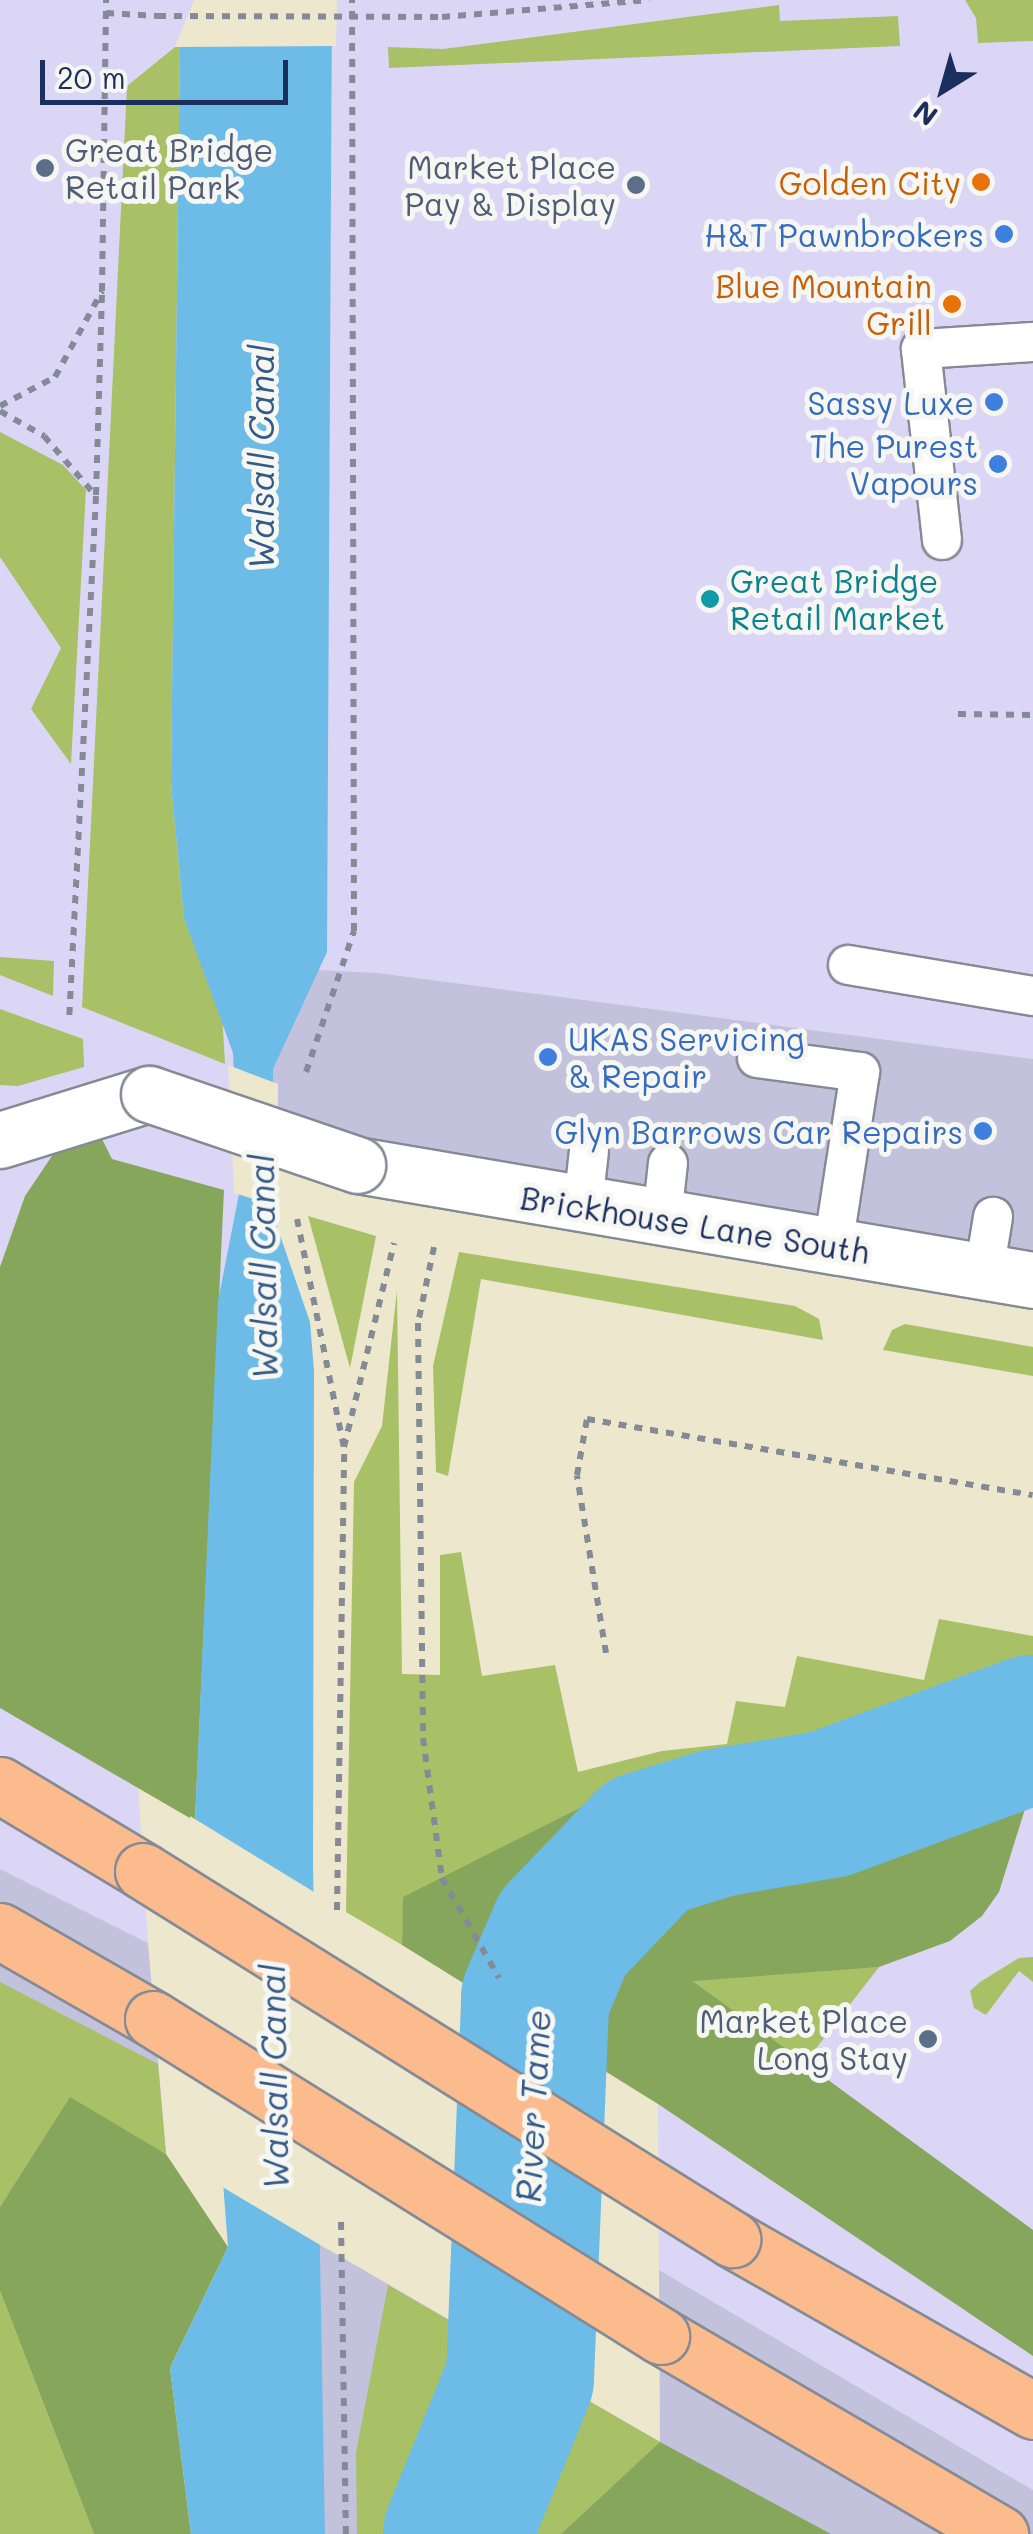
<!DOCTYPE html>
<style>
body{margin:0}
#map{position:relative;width:1033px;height:2534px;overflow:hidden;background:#ece7cd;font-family:Mali,sans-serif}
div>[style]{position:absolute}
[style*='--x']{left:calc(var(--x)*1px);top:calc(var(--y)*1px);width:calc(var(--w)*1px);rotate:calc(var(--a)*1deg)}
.built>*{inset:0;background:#dcd6f6}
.industrial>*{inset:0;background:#c2c2dc}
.green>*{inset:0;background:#a8c066}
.forest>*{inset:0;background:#86a65b}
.water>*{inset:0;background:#6cbce7}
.pier>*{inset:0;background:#ece7cd}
.river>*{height:148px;margin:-74px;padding:0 74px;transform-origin:74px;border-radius:74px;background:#6cbce7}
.path>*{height:6px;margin-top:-3px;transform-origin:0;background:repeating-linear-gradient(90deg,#848b96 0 8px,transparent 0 16px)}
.roads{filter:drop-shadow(2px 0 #848b96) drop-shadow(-2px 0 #848b96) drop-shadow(0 2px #848b96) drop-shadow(0 -2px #848b96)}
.service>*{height:38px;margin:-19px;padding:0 19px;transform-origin:19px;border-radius:19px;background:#fff}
.minor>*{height:55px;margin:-27.5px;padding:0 27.5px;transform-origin:27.5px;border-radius:27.5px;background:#fff}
.trunk>*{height:55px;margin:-27.5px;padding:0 27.5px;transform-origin:27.5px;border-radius:27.5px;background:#fbbb8c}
.path-bridge>*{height:6px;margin-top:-3px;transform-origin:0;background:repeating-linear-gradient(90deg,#848b96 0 8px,transparent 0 16px)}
.bridges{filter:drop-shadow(2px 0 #848b96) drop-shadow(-2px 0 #848b96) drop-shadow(0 2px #848b96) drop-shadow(0 -2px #848b96)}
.minor-bridge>*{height:55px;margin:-27.5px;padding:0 27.5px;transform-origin:27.5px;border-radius:27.5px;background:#fff}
.trunk-bridge>*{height:55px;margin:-27.5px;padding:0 27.5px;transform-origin:27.5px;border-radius:27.5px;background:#fbbb8c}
.dots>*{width:28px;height:28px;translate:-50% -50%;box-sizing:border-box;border:5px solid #f6f6f2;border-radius:50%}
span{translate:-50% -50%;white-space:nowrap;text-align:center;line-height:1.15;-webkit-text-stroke:10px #f6f6f2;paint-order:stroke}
.service-label{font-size:32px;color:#4e5e75}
.left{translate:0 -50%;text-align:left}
.right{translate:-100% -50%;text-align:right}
.food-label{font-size:32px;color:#c56008}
.shop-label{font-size:32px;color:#366cbe}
.culture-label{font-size:32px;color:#0d838f}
.street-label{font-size:32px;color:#1b2f5e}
.water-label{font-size:35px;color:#335987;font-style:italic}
.north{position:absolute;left:893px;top:40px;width:100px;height:100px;-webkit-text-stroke:8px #f6f6f2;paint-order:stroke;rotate:217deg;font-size:28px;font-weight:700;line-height:40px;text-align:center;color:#1b2f5e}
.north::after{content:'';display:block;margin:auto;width:35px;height:45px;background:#1b2f5e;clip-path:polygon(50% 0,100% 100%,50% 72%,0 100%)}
.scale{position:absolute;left:40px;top:60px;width:248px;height:45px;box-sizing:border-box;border:5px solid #1b2f5e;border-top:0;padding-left:12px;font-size:30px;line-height:35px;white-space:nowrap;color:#1b2f5e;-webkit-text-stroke:8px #f6f6f2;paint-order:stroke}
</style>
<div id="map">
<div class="built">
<div style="clip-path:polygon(0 0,1033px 0,1033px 1059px,378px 973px,258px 967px,269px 1866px,138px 1785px,148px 1943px,0 1869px)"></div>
<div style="clip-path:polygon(1033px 1737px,1033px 2490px,659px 2270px,658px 2104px,1025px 1809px)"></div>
</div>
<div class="industrial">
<div style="clip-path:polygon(258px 967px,378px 973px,1033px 1059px,1033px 1280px,259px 1131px)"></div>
<div style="clip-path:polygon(0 1869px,148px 1943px,166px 2154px,70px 2098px,0 2207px)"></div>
<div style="clip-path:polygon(274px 2218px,660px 2442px,659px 2270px,1033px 2490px,1033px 2534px,279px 2534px)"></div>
</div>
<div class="green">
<div style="clip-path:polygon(965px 0,1033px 0,1033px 41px,978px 43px,976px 18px)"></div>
<div style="clip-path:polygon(779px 5px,780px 21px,898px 16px,900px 46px,389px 68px,388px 47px,443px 49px)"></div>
<div style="clip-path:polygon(180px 43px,171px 783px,184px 918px,222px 1012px,225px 1064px,82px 1007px,127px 86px)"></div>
<div style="clip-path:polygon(0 432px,63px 465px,86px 490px,71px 764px,31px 709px,61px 648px,0 557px)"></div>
<div style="clip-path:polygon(0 957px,54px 961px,53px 996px,0 975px)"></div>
<div style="clip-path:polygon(0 1009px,83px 1039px,84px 1067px,18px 1086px,0 1085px)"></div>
<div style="clip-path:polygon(308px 1216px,376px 1236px,350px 1368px)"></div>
<div style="clip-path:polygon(459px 1252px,795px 1306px,819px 1319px,823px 1340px,481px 1279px,448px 1476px,436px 1472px,433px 1366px)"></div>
<div style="clip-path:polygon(397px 1290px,402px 1674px,440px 1675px,440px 1555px,461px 1552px,482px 1676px,555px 1665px,578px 1772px,662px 1751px,727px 1744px,736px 1701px,785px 1707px,797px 1656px,924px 1680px,939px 1619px,1033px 1636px,1033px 1663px,776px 1759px,666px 1764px,404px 1897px,402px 1945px,346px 1912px,354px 1482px,382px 1426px)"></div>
<div style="clip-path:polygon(905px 1324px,1033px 1347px,1033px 1376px,883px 1350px,892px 1330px)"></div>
<div style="clip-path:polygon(1033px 1957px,1033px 1982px,1019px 1971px,986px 2015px,974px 2008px,970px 1991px,980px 1982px,1019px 1958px)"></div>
<div style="clip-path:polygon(879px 1967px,804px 2064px,692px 1980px,754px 1972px)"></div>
<div style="clip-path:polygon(0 1982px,158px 2064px,166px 2154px,70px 2098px,0 2207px)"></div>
<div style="clip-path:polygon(388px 2285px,660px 2442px,561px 2534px,357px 2534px,356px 2453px)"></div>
<div style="clip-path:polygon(0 2291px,17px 2335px,94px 2534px,0 2534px)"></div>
</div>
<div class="forest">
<div style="clip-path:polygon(101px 1137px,112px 1159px,224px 1190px,195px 1821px,0 1708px,0 1267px,25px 1196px,58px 1147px)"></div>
<div style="clip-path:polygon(1033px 1663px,1025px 1809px,999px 1892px,982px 1916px,950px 1941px,879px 1967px,693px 1981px,1033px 2230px,1033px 2356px,658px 2104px,402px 1945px,403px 1897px,666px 1764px,776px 1759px)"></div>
<div style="clip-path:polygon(70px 2097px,166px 2154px,228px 2247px,170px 2368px,191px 2534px,94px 2534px,0 2291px,0 2207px)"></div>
<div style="clip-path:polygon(660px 2442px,831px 2534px,561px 2534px)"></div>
</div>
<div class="water">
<div style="clip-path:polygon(332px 0,327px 952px,273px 1069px,272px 1212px,310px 1322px,314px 1371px,313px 1865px,325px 2534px,191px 2534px,170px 2368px,228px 2247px,195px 1821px,218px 1301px,239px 1194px,233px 1053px,184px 918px,171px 783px,180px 43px)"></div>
<div style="clip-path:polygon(504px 2352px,532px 2368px,489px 2509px,475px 2534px,391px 2534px,462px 2489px)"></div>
</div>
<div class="pier">
<div style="clip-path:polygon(194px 0,337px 0,336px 46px,175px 47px)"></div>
<div style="clip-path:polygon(228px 1065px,278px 1084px,277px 1206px,234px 1193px)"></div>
<div style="clip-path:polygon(190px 1816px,319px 1895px,327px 2249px,219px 2185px)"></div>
</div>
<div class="river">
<div style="--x:457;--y:2534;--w:168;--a:-68"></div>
<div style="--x:520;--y:2378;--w:380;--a:-87.7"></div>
<div style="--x:535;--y:1998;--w:71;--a:-66.7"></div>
<div style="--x:563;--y:1933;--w:122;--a:-46.3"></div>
<div style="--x:647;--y:1845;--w:74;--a:-17.2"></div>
<div style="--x:718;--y:1823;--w:113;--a:-9.7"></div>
<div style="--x:829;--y:1804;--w:217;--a:-20.2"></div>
</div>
<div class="path">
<div style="--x:106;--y:13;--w:52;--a:3.3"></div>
<div style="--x:442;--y:17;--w:208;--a:-4.7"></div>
<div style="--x:0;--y:406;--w:62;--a:-27.8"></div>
<div style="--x:55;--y:377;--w:98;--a:-61.3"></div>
<div style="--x:102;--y:291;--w:291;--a:-89.2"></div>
<div style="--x:0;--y:411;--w:51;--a:29.6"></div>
<div style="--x:44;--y:436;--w:79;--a:49.1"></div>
<div style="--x:96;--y:496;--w:527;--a:92.94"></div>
<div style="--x:96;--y:495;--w:202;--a:-88.3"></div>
<div style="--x:958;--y:714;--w:75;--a:0.8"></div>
<div style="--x:306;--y:1072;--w:149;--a:-71.2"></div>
<div style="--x:354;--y:931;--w:931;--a:-90.12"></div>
<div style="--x:297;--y:1219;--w:233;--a:78.4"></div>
<div style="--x:434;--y:1247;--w:78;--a:101.9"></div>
<div style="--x:418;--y:1323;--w:415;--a:89.3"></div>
<div style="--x:423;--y:1738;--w:141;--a:82.3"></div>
<div style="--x:442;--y:1878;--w:115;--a:60.3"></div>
<div style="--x:606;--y:1653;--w:180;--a:-99.3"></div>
<div style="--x:577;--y:1475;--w:57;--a:-79.9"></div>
<div style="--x:587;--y:1419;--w:452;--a:9.7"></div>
<div style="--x:337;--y:1910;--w:463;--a:-89.1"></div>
<div style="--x:344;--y:1447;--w:210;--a:-76.2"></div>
<div style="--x:341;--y:2222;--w:312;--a:89.1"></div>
</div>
<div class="roads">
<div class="service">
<div style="--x:942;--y:540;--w:192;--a:-96.3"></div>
<div style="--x:921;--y:349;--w:112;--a:-3.6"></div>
<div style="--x:848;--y:965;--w:188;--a:9.5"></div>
<div style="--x:757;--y:1058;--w:104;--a:7.7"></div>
<div style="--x:860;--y:1072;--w:177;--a:98.8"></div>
<div style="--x:583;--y:1205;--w:54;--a:-83.7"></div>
<div style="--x:662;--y:1218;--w:55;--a:-83.8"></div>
<div style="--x:984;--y:1272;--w:56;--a:-80.7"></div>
</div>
<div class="minor">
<div style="--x:0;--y:1140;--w:156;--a:-17.2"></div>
<div style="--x:357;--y:1165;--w:686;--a:9.65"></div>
</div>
<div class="trunk">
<div style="--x:0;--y:1785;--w:167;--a:31"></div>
<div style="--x:0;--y:1931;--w:177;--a:29.9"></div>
<div style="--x:732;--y:2239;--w:347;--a:29.7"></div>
<div style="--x:661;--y:2336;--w:393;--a:30.3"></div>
</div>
</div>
<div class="path-bridge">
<div style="--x:158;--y:16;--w:284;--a:0.2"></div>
</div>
<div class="bridges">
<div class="minor-bridge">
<div style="--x:149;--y:1094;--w:220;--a:18.8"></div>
</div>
<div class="trunk-bridge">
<div style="--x:143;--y:1871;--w:695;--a:32"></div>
<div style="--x:153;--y:2019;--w:599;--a:31.96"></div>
</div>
</div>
<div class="dots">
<div style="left:45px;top:168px;background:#5c6f8a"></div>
<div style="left:981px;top:182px;background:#e8710a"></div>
<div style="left:636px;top:185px;background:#5c6f8a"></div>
<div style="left:1004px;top:234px;background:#3f7fe0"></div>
<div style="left:952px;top:304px;background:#e8710a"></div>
<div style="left:994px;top:402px;background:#3f7fe0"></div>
<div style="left:998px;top:464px;background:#3f7fe0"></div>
<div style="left:710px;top:599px;background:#0f9aa8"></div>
<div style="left:548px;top:1057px;background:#3f7fe0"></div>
<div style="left:983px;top:1131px;background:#3f7fe0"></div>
<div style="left:928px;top:2039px;background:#5c6f8a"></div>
</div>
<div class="service-label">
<span class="left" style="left:65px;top:168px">Great Bridge<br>Retail Park</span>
<span class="right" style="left:616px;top:185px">Market Place<br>Pay &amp; Display</span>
<span class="right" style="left:908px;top:2039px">Market Place<br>Long Stay</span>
</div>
<div class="food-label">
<span class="right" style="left:961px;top:182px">Golden City</span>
<span class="right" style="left:932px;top:304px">Blue Mountain<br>Grill</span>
</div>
<div class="shop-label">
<span class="right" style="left:984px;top:234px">H&amp;T Pawnbrokers</span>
<span class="right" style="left:974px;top:402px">Sassy Luxe</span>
<span class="right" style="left:978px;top:464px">The Purest<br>Vapours</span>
<span class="left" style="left:568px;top:1057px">UKAS Servicing<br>&amp; Repair</span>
<span class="right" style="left:963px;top:1131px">Glyn Barrows Car Repairs</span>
</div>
<div class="culture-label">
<span class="left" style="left:730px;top:599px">Great Bridge<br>Retail Market</span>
</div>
<div class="street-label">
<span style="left:695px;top:1224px;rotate:9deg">Brickhouse Lane South</span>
</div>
<div class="water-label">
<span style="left:260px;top:457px;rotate:-90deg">Walsall Canal</span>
<span style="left:262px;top:1267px;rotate:-91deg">Walsall Canal</span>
<span style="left:273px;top:2077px;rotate:-91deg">Walsall Canal</span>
<span style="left:532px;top:2106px;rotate:-87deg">River Tame</span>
</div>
<div class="north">N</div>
<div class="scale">20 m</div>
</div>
